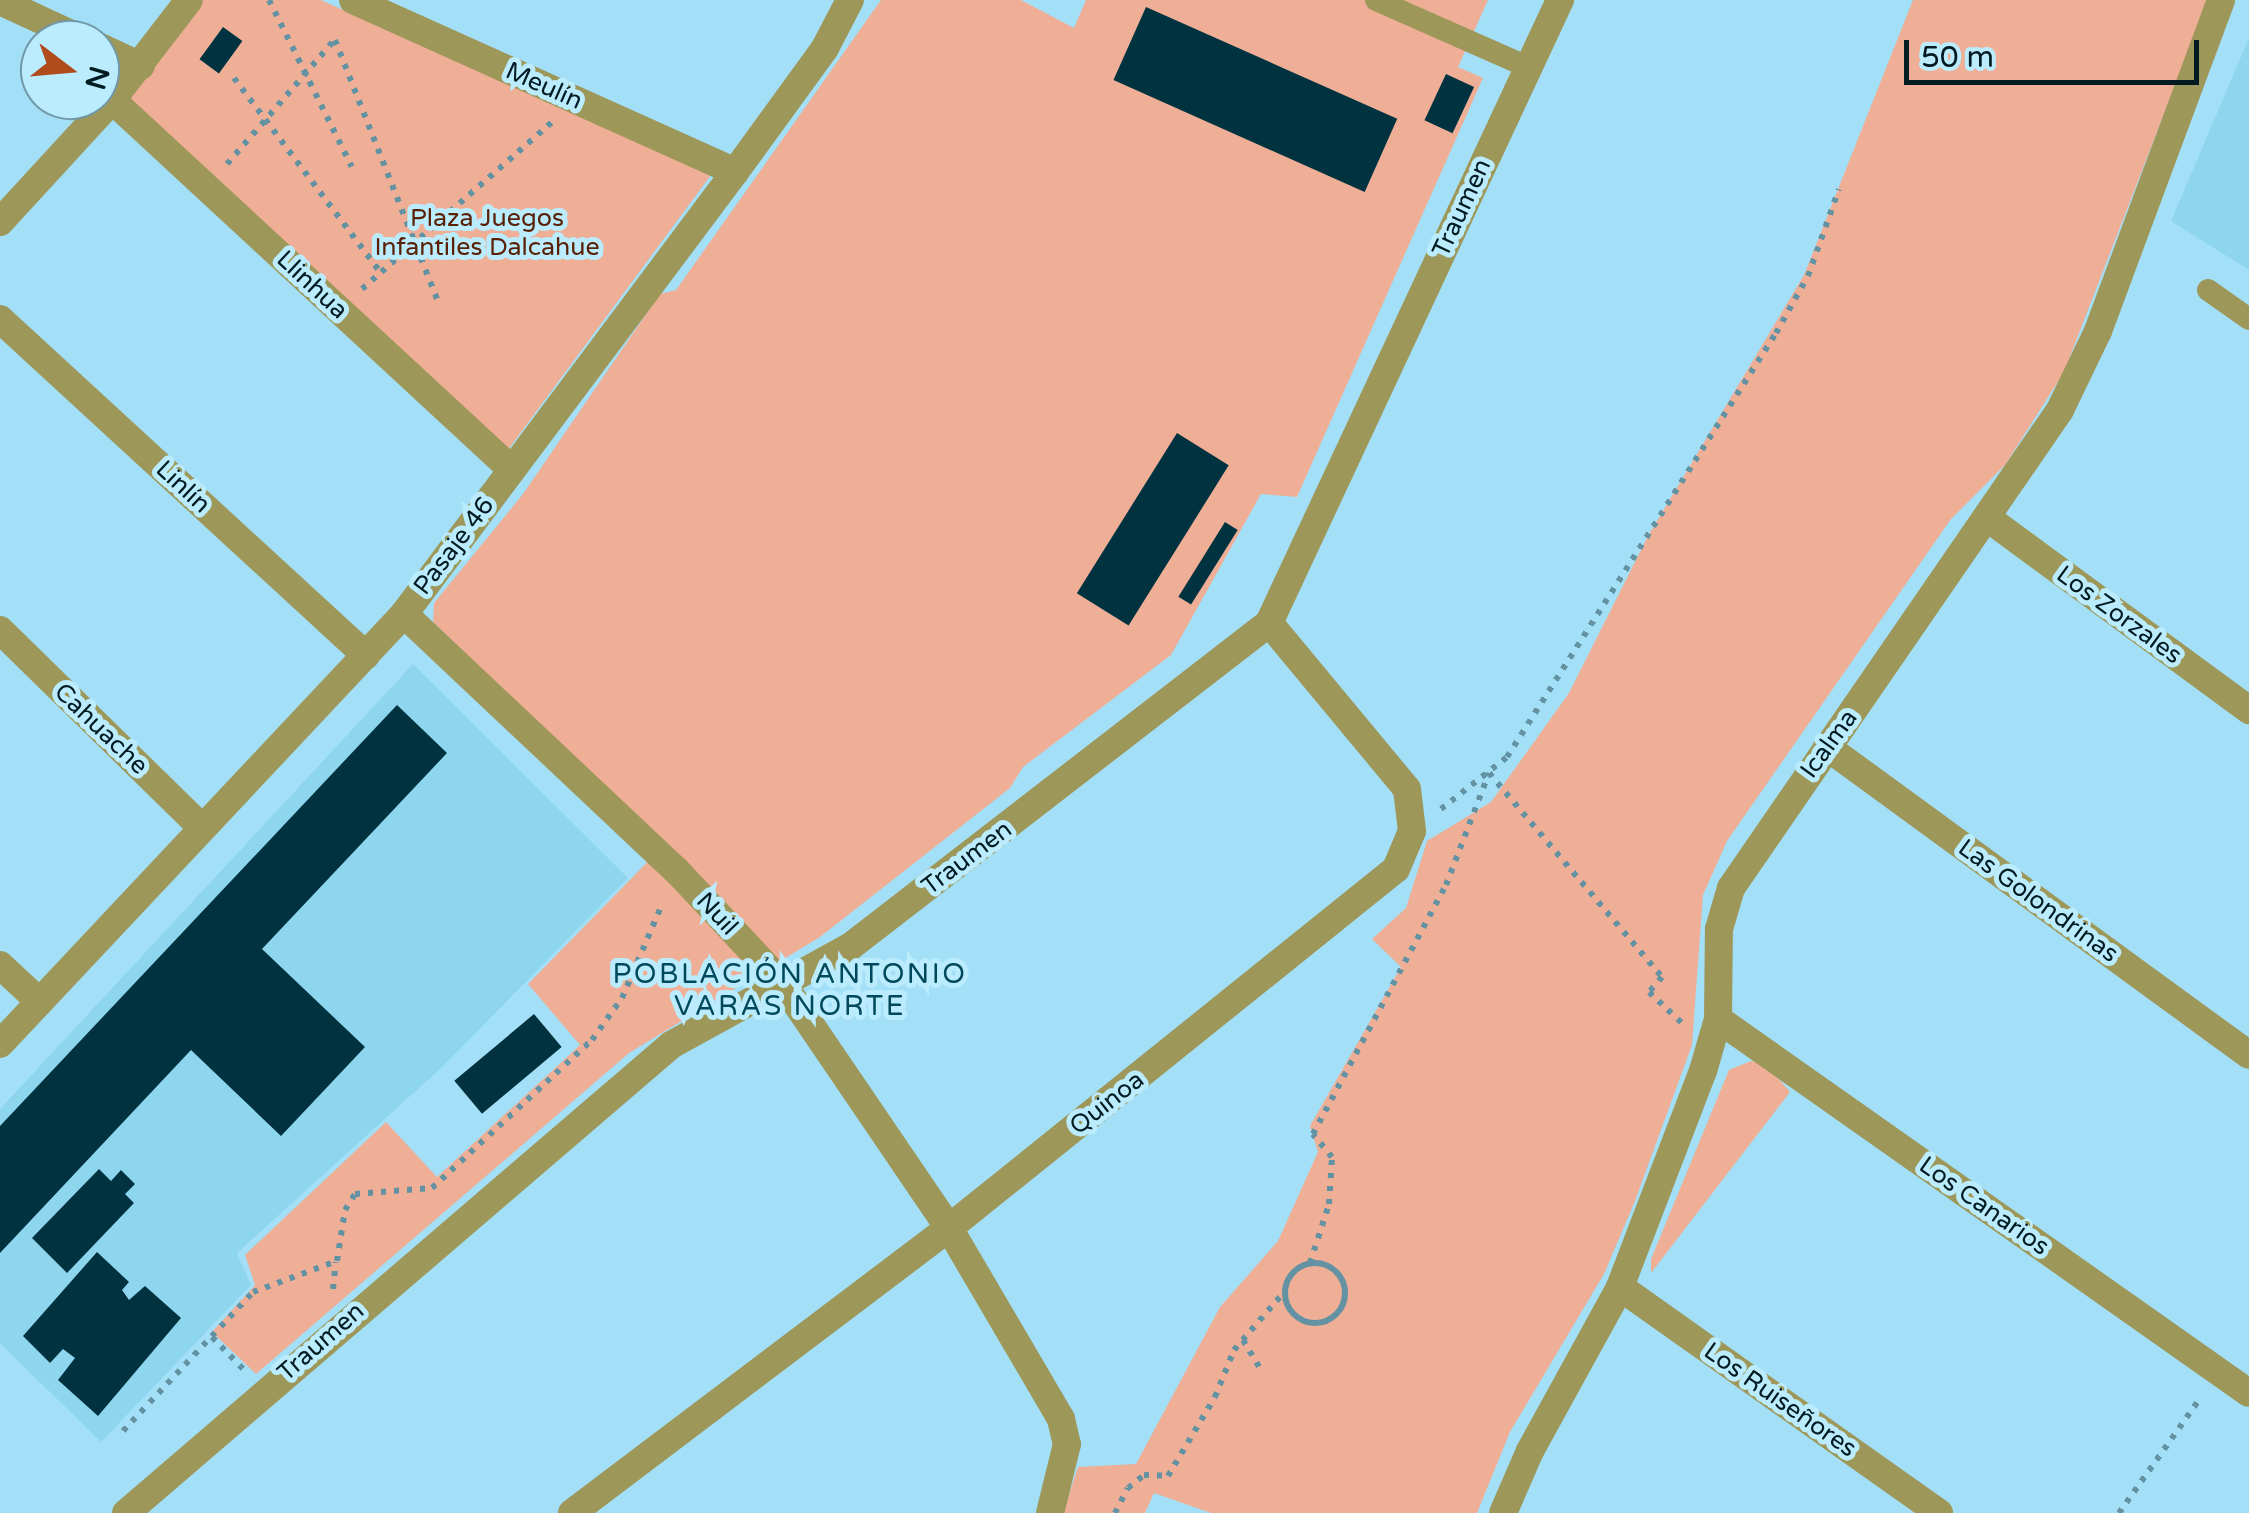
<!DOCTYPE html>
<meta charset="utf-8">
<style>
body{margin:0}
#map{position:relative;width:2249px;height:1513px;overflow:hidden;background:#a3e0f7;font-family:"Varela Round",sans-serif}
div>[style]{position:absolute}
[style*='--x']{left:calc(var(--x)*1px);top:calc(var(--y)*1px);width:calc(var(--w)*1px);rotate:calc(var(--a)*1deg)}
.built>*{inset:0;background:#8ed5ee}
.green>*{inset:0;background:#efaf96}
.building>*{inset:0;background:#003240;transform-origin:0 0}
.path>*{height:6px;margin-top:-3px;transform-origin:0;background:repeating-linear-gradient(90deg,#6392a3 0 5px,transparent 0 13px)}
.path>.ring{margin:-3px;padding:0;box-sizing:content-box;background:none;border:6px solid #6392a3;border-radius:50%}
.service>*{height:22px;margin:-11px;padding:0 11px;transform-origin:11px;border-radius:11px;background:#9e975a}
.minor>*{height:28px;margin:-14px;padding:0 14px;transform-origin:14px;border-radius:14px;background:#9e975a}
.tertiary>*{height:28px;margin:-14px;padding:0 14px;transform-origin:14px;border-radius:14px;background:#9e975a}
span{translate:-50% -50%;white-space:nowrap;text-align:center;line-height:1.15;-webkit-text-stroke:10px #bbecfd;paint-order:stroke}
.street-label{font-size:25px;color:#021b23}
.park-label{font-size:25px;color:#592005}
.neighbourhood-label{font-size:28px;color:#00495c;letter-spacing:2.5px}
.north{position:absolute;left:20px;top:20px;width:100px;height:100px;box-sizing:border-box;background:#bbecfd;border:2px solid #7198a6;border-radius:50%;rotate:106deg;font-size:28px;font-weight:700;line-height:40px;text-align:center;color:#021b23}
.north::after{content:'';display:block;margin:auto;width:35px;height:45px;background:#b04b1c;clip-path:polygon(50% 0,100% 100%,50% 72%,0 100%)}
.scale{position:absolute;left:1904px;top:40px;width:295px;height:45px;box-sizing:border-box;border:5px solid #021b23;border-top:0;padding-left:12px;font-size:30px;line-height:35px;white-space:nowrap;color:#021b23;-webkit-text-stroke:8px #bbecfd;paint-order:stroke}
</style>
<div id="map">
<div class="built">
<div style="clip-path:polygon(2249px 38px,2249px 270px,2171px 221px)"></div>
<div style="clip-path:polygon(413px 664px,628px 878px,440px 1069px,237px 1253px,251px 1285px,101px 1442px,0 1343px,0 1109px)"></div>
</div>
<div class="green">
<div style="clip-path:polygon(203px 0,321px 0,711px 175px,507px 451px,129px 99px)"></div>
<div style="clip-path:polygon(881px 0,1021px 0,1074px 28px,1086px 0,1488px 0,1458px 67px,1483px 78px,1297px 497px,1261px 494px,1171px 655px,1023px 767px,1010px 788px,820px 937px,629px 1053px,256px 1374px,212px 1332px,255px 1285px,245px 1255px,386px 1122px,437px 1177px,580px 1045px,528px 984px,664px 845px,433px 622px,434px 603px,523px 494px,660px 294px,676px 290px)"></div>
<div style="clip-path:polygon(1913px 0,2208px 0,2064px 372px,2005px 465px,1951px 519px,1727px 841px,1703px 895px,1692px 1045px,1635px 1201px,1604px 1274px,1510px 1432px,1477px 1513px,1211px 1513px,1154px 1493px,1145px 1513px,1063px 1513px,1078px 1467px,1136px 1464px,1220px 1307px,1278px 1241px,1318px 1152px,1310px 1126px,1401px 967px,1372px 939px,1406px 908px,1427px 841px,1491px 802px,1569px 693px,1648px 536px,1804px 275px)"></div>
<div style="clip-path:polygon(1751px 1061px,1767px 1065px,1790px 1092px,1651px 1273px,1651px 1259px,1729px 1070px)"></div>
</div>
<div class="building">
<div style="left:1146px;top:7px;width:275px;height:80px;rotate:24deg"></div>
<div style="left:223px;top:27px;width:24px;height:40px;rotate:36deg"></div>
<div style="left:1446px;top:74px;width:31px;height:51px;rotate:25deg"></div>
<div style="left:1177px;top:433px;width:61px;height:189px;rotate:32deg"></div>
<div style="left:1225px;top:522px;width:15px;height:88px;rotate:32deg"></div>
<div style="clip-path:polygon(397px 705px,447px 753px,262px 949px,365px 1047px,281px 1136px,191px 1050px,0 1253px,0 1126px)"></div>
<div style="left:534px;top:1014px;width:43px;height:104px;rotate:50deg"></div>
<div style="clip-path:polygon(99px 1169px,111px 1181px,121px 1170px,135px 1184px,125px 1194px,134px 1203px,67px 1273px,32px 1238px)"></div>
<div style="clip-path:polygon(97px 1252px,129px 1282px,122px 1290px,129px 1300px,145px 1286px,181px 1318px,98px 1416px,58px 1380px,75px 1358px,63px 1349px,50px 1363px,23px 1336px)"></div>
</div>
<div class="path">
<div style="--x:269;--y:0;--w:186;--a:63.6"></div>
<div style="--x:335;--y:40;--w:286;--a:68.5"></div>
<div style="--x:234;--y:78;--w:244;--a:53"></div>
<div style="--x:227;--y:164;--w:167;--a:-49.1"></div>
<div style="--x:362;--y:289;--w:253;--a:-41.3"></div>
<div style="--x:1441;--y:809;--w:84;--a:-38.2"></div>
<div style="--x:1507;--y:757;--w:502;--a:-57.61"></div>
<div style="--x:1776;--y:333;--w:65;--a:-60.7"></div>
<div style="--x:1808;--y:276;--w:92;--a:-70.4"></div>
<div class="ring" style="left:1285px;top:1263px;width:54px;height:54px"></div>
<div style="--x:1310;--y:1263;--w:62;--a:-72.1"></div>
<div style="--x:1329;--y:1204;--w:47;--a:-86.3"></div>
<div style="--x:1332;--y:1157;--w:30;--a:-130"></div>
<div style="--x:1313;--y:1134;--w:282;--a:-61.9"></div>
<div style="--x:1446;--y:885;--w:120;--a:-69"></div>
<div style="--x:1489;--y:773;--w:267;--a:49.7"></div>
<div style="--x:1662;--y:977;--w:20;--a:131"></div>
<div style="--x:1649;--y:992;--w:48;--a:43.3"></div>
<div style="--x:333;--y:1289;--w:27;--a:-84"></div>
<div style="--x:212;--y:1337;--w:49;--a:45.8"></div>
<div style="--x:1243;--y:1340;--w:33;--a:59"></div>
<div style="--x:123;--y:1431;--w:190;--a:-46.9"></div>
<div style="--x:253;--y:1292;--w:90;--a:-20.3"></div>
<div style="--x:337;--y:1261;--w:52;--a:-81.1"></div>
<div style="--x:345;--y:1210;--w:19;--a:-58"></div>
<div style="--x:355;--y:1194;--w:77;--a:-4.5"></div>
<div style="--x:432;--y:1188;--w:218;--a:-42.8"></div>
<div style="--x:592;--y:1040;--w:52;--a:-54.5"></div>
<div style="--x:622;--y:998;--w:104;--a:-66.9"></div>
<div style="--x:1115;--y:1513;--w:28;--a:-63"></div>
<div style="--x:1128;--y:1488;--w:21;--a:-39"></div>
<div style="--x:1144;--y:1475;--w:24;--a:2"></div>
<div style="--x:1168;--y:1476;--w:92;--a:-59.3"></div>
<div style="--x:1215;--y:1397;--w:51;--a:-68"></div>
<div style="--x:1234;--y:1350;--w:78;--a:-49.2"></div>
<div style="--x:2119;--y:1513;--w:142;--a:-54.7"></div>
</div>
<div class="service">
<div style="--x:1376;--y:0;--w:166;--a:23.8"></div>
<div style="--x:2208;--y:290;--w:50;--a:35.3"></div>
</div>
<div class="minor">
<div style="--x:353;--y:0;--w:419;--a:24.2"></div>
<div style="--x:0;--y:1;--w:93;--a:24.9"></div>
<div style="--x:100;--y:47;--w:45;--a:24.9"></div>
<div style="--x:112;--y:100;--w:543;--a:42.76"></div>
<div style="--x:0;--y:319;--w:497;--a:42.6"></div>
<div style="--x:1989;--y:519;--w:323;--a:36.3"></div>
<div style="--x:404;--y:614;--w:374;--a:43.3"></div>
<div style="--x:676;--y:870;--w:156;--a:46.8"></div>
<div style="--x:783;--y:984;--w:295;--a:55.8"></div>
<div style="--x:949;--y:1228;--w:221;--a:59.6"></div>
<div style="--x:1061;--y:1419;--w:26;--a:77"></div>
<div style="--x:1067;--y:1444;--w:71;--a:103.8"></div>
<div style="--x:0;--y:630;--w:283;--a:44.4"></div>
<div style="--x:1827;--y:747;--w:522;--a:36.12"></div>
<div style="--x:0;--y:965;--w:54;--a:42.8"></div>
<div style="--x:1718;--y:1019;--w:649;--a:35.16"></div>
<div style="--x:0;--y:1044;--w:590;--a:-46.79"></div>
<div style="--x:404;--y:614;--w:552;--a:-53.17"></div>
<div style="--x:735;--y:172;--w:153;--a:-54"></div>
<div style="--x:825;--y:48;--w:54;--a:-62.5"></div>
<div style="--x:1620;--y:1287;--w:391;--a:35.3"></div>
<div style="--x:126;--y:1513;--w:718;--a:-40.65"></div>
<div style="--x:671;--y:1045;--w:205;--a:-28.8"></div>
<div style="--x:851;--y:946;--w:528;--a:-37.69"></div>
<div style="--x:1269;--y:623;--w:688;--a:-64.96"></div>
<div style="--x:572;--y:1513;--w:473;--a:-37.1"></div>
<div style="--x:949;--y:1228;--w:573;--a:-38.77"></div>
<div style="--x:1396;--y:869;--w:41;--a:-67.2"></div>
<div style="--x:1412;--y:831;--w:42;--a:-96.8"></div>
<div style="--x:1407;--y:789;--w:216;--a:-129.7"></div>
<div style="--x:1503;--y:1513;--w:68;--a:-66.5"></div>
<div style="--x:1530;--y:1451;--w:187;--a:-61.2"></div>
<div style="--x:1620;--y:1287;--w:231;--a:-69"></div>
<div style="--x:1703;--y:1071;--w:54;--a:-73.9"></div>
<div style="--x:1718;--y:1019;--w:90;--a:-89.4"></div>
<div style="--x:1719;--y:929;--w:43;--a:-73.7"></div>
<div style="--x:1731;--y:888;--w:580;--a:-55.46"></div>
<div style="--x:2060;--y:410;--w:88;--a:-64.3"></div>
<div style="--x:2098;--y:331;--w:353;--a:-69.6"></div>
</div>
<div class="tertiary">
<div style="--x:0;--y:222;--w:166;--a:-47.4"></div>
<div style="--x:112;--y:100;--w:126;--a:-52.4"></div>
</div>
<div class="street-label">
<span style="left:544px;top:86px;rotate:24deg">Meulín</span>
<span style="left:1462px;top:208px;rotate:-65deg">Traumen</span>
<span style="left:312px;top:285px;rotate:43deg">Llinhua</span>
<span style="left:183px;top:487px;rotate:43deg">Linlín</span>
<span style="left:454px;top:546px;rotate:-53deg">Pasaje 46</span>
<span style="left:2119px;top:615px;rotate:36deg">Los Zorzales</span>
<span style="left:101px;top:729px;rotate:44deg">Cahuache</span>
<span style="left:1829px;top:744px;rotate:-54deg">Icalma</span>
<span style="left:967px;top:858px;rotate:-37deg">Traumen</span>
<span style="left:2038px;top:901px;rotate:36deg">Las Golondrinas</span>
<span style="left:717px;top:914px;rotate:47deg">Nuil</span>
<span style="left:1107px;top:1103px;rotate:-38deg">Quinoa</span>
<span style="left:1984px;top:1206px;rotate:35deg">Los Canarios</span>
<span style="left:321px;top:1342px;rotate:-41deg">Traumen</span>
<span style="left:1780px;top:1400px;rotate:35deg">Los Ruiseñores</span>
</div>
<div class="park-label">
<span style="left:487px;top:233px">Plaza Juegos<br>Infantiles Dalcahue</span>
</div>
<div class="neighbourhood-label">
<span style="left:790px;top:990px">POBLACIÓN ANTONIO<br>VARAS NORTE</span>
</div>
<div class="north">N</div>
<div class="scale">50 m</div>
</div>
